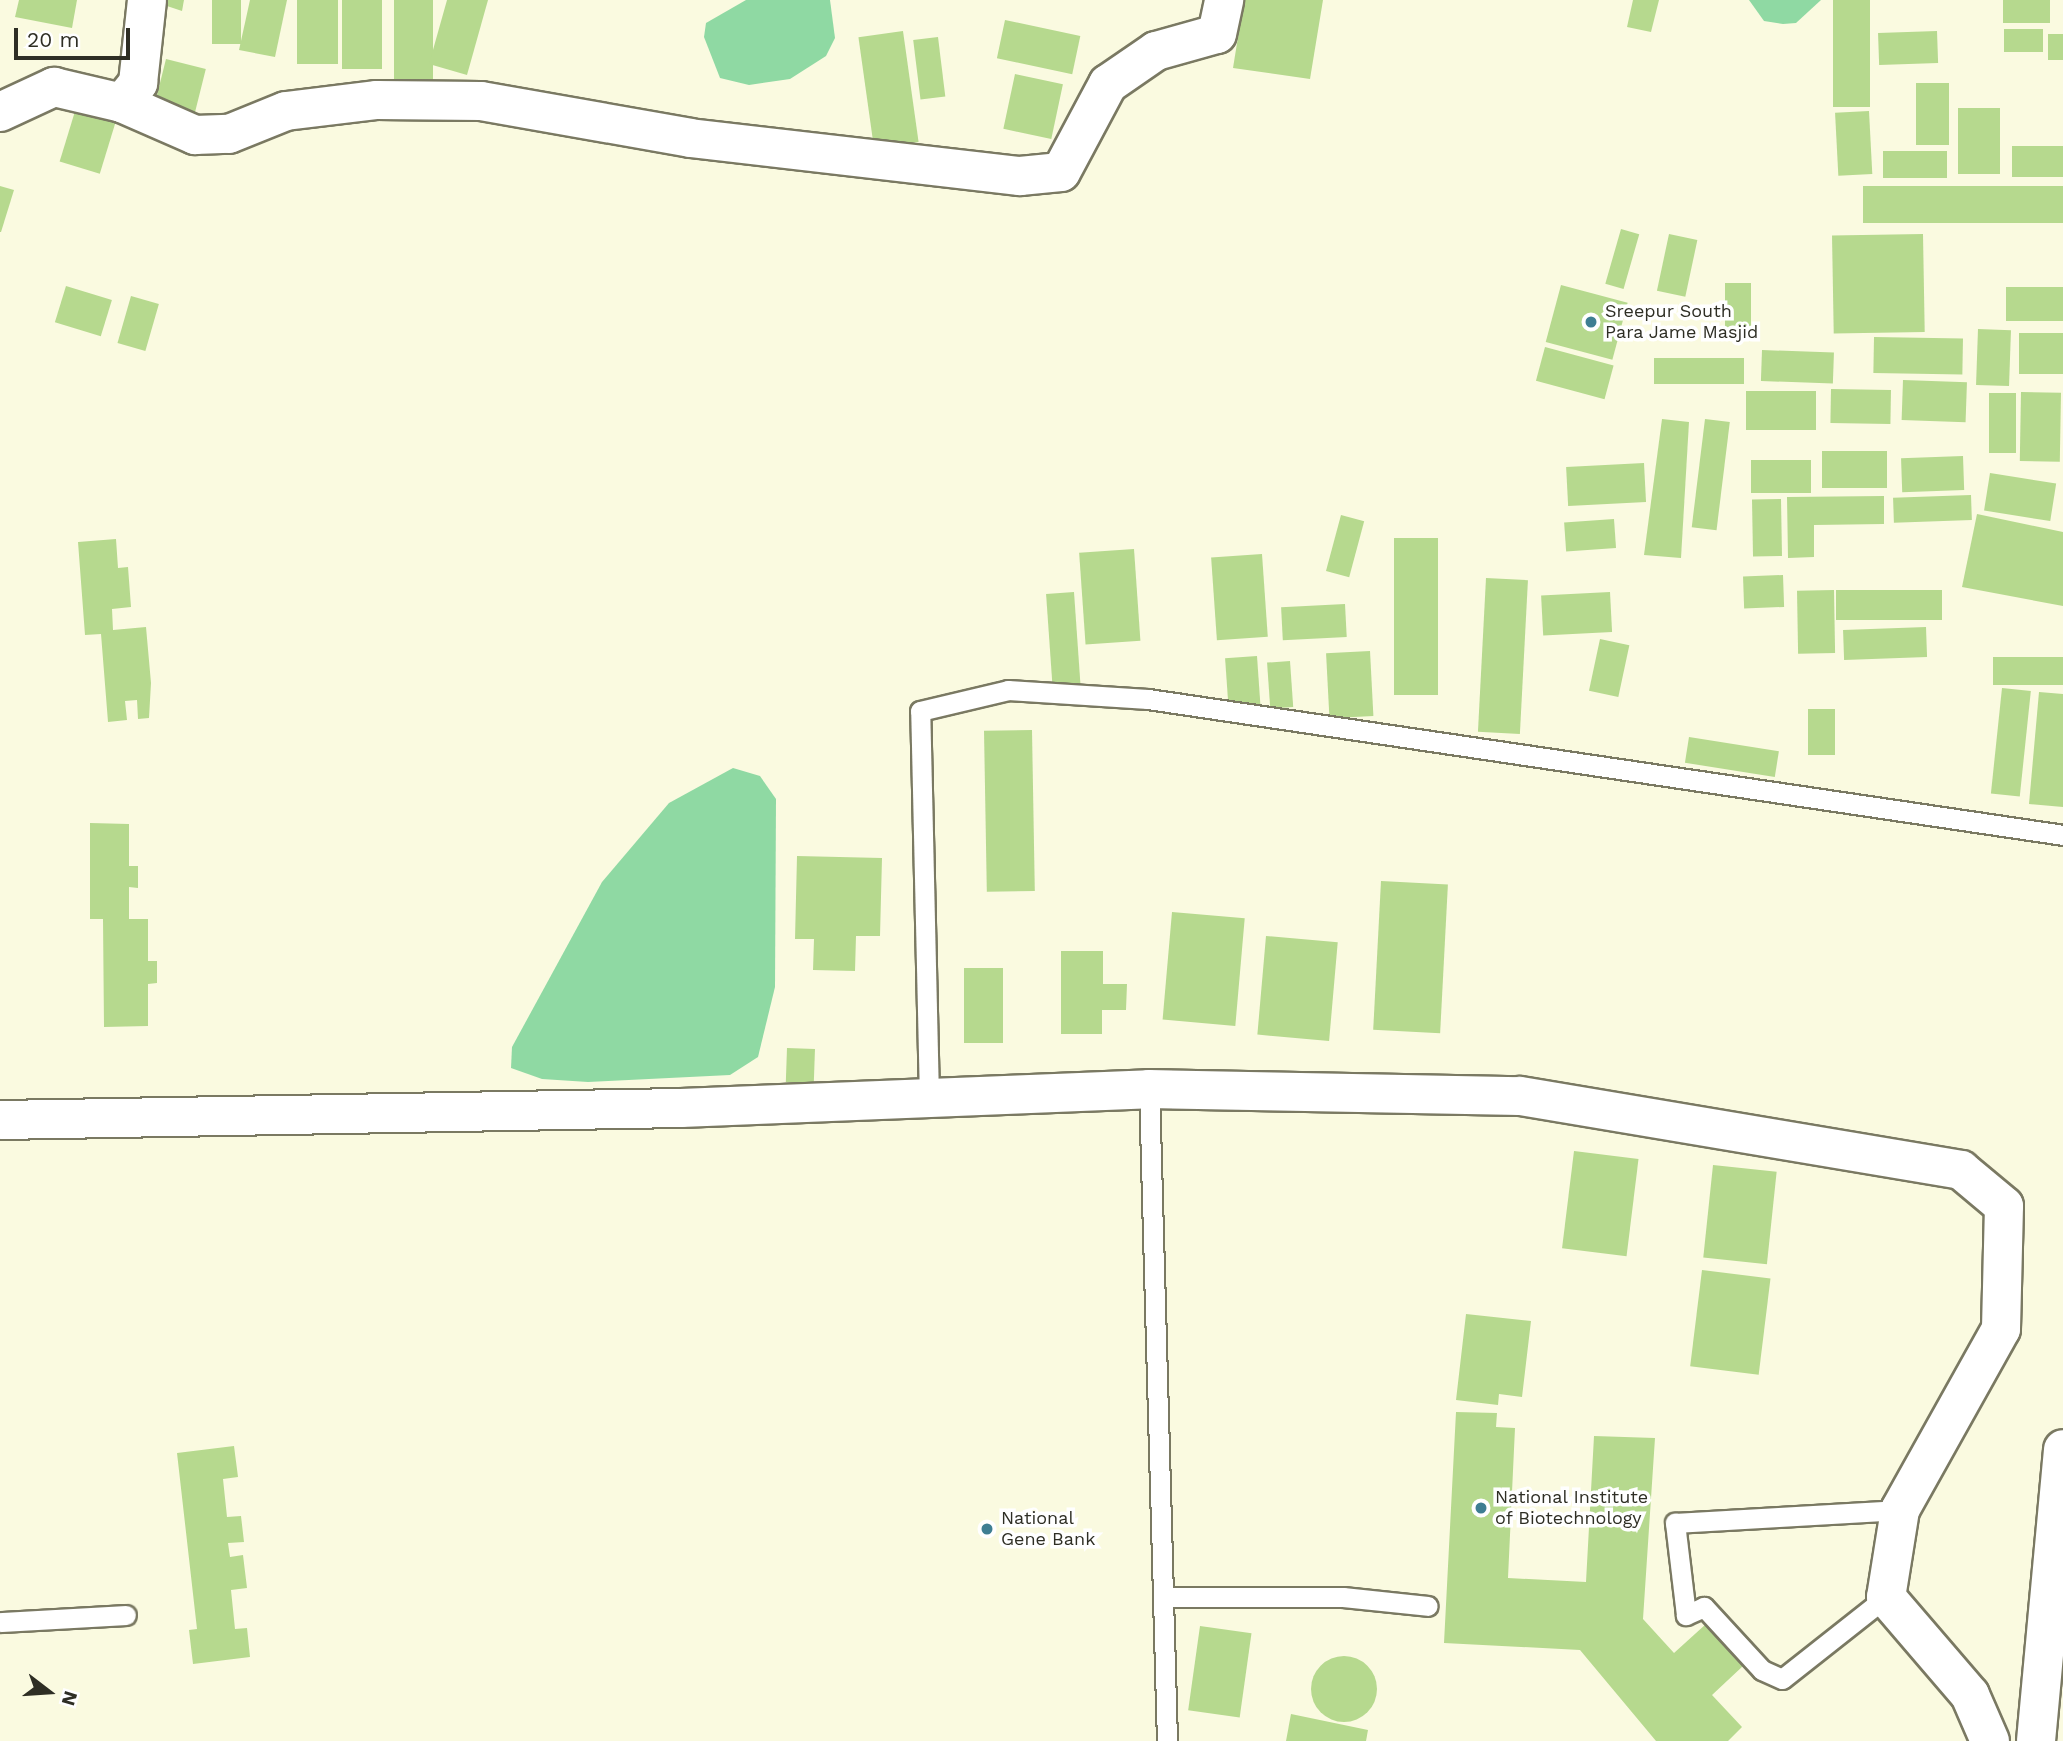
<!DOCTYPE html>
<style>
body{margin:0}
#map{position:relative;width:2063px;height:1741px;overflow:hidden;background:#fafae0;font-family:"Work Sans",sans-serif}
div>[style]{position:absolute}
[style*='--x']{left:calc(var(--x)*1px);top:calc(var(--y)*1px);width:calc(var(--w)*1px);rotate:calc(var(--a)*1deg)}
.water>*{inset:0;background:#8fd9a3}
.building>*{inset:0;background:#b6d98e;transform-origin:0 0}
.round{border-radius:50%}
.roads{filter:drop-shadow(2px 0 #7a7962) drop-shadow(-2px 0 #7a7962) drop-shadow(0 2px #7a7962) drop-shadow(0 -2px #7a7962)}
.service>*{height:19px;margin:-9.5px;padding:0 9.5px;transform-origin:9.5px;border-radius:9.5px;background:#fff}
.minor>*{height:38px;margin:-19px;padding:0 19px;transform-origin:19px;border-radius:19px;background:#fff}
.tertiary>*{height:38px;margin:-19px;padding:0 19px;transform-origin:19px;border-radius:19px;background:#fff}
.dots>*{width:19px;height:19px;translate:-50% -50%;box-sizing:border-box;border:4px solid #fff;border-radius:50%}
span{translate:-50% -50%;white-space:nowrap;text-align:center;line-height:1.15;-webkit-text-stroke:7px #fff;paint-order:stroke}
.poi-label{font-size:18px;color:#2e2e24}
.left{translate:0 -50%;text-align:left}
.north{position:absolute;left:14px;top:1657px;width:70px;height:70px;-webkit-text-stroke:5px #fff;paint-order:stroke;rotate:107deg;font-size:19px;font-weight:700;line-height:28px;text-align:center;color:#2e2e24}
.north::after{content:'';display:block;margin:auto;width:24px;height:32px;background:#2e2e24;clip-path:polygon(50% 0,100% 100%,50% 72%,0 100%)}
.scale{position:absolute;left:14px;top:28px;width:116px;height:32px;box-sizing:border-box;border:4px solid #2e2e24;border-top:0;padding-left:9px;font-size:21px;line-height:24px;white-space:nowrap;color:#2e2e24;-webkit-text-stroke:5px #fff;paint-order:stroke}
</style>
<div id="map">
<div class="water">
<div style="clip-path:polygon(746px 0,830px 0,835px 38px,826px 56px,790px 79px,749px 85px,720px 78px,704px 37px,706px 23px)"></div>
<div style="clip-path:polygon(1749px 0,1821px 0,1796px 23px,1783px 24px,1764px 21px)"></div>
<div style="clip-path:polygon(733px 768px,760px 776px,776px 799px,775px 987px,758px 1057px,730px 1075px,588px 1082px,542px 1079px,511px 1068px,512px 1047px,602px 882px,669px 803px)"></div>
</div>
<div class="building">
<div style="clip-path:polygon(19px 0,77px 0,72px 28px,15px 17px)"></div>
<div style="clip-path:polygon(149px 0,184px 0,182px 11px)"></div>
<div style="left:212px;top:0;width:29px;height:44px"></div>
<div style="clip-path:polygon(250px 0,287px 0,275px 57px,239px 50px)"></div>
<div style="left:297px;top:0;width:41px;height:64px"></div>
<div style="left:342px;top:0;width:40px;height:69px"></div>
<div style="left:394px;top:0;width:39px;height:80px"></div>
<div style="clip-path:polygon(447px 0,488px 0,467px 75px,429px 64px)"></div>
<div style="clip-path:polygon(1244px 0,1323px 0,1310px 79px,1233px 68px)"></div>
<div style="clip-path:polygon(1633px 0,1659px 0,1651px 32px,1627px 27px)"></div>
<div style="left:1833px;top:0;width:37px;height:107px"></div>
<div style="left:2003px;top:0;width:47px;height:23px"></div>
<div style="left:1005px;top:20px;width:77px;height:39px;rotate:12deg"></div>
<div style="left:2004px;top:29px;width:39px;height:23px"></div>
<div style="left:903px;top:31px;width:112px;height:45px;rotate:82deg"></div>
<div style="left:1937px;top:31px;width:32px;height:59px;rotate:88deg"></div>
<div style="left:2048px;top:34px;width:15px;height:26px"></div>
<div style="left:938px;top:37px;width:60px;height:25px;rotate:83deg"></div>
<div style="left:166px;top:59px;width:41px;height:49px;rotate:14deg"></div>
<div style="left:1015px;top:74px;width:49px;height:56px;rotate:12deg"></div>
<div style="left:1949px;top:83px;width:62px;height:33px;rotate:90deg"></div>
<div style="left:76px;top:108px;width:42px;height:56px;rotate:17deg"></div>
<div style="left:1958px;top:108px;width:42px;height:66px"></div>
<div style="left:1869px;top:111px;width:63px;height:34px;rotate:87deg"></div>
<div style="left:2012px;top:146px;width:51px;height:31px"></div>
<div style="left:1883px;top:151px;width:64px;height:27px"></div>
<div style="clip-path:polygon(0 186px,14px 190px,1px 232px,0 232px)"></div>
<div style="left:2063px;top:186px;width:37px;height:200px;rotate:90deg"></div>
<div style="left:1621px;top:229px;width:19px;height:57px;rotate:16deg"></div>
<div style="left:1669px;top:234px;width:29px;height:58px;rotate:12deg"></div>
<div style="left:1923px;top:234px;width:98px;height:91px;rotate:89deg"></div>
<div style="left:1725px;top:283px;width:26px;height:57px"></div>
<div style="left:1561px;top:285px;width:69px;height:59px;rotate:15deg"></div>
<div style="left:66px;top:286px;width:48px;height:38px;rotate:17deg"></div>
<div style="left:2063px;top:287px;width:34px;height:57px;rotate:90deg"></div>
<div style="left:131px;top:296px;width:29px;height:49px;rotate:16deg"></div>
<div style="left:1978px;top:329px;width:33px;height:56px;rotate:2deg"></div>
<div style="left:2063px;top:333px;width:41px;height:44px;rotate:90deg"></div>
<div style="left:1874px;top:337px;width:89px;height:36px;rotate:1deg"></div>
<div style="left:1545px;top:347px;width:71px;height:35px;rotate:15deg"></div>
<div style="left:1762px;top:350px;width:72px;height:31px;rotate:2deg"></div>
<div style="left:1654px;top:358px;width:90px;height:26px"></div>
<div style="left:1903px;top:380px;width:64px;height:40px;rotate:2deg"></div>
<div style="left:1831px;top:389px;width:60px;height:34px;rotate:1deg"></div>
<div style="left:1746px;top:391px;width:70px;height:39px"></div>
<div style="left:2021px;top:392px;width:40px;height:69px;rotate:1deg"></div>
<div style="left:1989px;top:393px;width:27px;height:60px"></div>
<div style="clip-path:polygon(1662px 419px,1689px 422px,1681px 558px,1644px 555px)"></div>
<div style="left:1705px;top:419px;width:25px;height:109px;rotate:7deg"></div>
<div style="left:1887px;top:451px;width:37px;height:65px;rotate:90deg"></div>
<div style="left:1963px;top:456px;width:34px;height:62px;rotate:88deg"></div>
<div style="left:1811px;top:460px;width:33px;height:60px;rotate:90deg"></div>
<div style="left:1644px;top:463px;width:39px;height:78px;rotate:87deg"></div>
<div style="left:1990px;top:473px;width:67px;height:38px;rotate:9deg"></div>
<div style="left:1971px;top:495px;width:25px;height:78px;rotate:88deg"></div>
<div style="clip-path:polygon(1884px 496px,1884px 524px,1814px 525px,1814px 557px,1788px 558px,1787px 497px)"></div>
<div style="left:1781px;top:499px;width:57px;height:29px;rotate:89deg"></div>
<div style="clip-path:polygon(1977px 514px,2063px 532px,2063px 606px,1962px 587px)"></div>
<div style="left:1341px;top:515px;width:24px;height:58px;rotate:15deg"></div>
<div style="left:1614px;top:519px;width:29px;height:50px;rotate:86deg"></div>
<div style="left:1394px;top:538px;width:44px;height:157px"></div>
<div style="clip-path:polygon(116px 539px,118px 568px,128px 567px,131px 607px,112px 609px,113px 630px,146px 627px,151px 683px,149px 718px,138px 719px,137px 700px,125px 701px,127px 720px,108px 722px,101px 634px,85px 635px,78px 542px)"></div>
<div style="left:1134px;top:549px;width:92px;height:55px;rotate:86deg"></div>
<div style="left:1262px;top:554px;width:83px;height:51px;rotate:86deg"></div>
<div style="left:1783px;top:575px;width:32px;height:40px;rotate:88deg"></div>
<div style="left:1486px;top:578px;width:42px;height:154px;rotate:3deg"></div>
<div style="left:1834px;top:590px;width:63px;height:37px;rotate:89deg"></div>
<div style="left:1942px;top:590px;width:30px;height:106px;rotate:90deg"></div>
<div style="left:1074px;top:592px;width:93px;height:28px;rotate:86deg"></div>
<div style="left:1610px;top:592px;width:40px;height:69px;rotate:87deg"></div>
<div style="left:1345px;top:604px;width:33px;height:64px;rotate:87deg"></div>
<div style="left:1926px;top:627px;width:30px;height:83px;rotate:88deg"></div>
<div style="left:1600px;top:639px;width:30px;height:53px;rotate:12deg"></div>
<div style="left:1370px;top:651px;width:65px;height:44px;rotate:87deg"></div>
<div style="left:1257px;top:656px;width:48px;height:32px;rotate:86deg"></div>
<div style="left:2063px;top:657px;width:28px;height:70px;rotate:90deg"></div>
<div style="left:1290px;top:661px;width:46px;height:23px;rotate:86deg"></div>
<div style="left:2002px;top:688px;width:29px;height:106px;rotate:6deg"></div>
<div style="clip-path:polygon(2039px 692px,2063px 694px,2063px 807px,2029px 804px)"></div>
<div style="left:1808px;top:709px;width:27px;height:46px"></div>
<div style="left:1032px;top:730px;width:161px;height:48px;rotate:89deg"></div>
<div style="left:1689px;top:737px;width:91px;height:26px;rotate:9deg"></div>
<div style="clip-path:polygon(90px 823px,129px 824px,129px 866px,138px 866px,138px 888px,129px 887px,129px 919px,148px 919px,148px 961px,157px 961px,157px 983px,148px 984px,148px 1026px,104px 1027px,103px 919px,90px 919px)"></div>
<div style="clip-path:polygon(797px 856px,882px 858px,880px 936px,856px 936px,855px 971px,813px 970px,814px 939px,795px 939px)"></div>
<div style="left:1381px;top:881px;width:67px;height:149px;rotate:3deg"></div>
<div style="left:1172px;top:912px;width:73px;height:108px;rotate:5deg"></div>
<div style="left:1266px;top:936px;width:72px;height:99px;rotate:5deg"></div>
<div style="clip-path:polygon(1061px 951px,1103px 951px,1103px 984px,1127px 984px,1126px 1010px,1102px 1010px,1102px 1034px,1061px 1034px)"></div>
<div style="left:964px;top:968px;width:39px;height:75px"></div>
<div style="left:787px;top:1048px;width:28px;height:34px;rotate:2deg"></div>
<div style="left:1574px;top:1151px;width:65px;height:98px;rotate:7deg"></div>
<div style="left:1713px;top:1165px;width:64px;height:93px;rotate:6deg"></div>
<div style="left:1702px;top:1270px;width:69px;height:97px;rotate:7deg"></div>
<div style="clip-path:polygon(1466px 1314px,1531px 1321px,1522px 1397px,1499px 1394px,1498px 1405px,1456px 1400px)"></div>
<div style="clip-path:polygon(1456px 1412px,1497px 1413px,1496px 1427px,1515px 1428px,1508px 1578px,1586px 1582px,1594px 1436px,1655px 1438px,1643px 1619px,1674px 1653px,1706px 1624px,1743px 1666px,1712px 1695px,1742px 1727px,1728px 1741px,1656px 1741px,1580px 1650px,1444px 1643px)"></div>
<div style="clip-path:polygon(234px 1446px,238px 1477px,223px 1479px,227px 1517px,241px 1516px,244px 1542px,228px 1543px,230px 1557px,243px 1555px,247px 1588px,231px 1590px,235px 1629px,247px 1628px,250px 1657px,193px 1664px,189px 1630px,197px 1629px,177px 1453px)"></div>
<div style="left:1200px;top:1626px;width:52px;height:85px;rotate:8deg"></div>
<div class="round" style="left:1311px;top:1656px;width:66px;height:66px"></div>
<div style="clip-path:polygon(1291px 1714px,1368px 1730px,1366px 1741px,1286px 1741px)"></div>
</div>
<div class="roads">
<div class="service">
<div style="--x:1149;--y:1089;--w:652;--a:88.42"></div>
<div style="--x:929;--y:1098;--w:387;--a:-91.3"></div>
<div style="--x:920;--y:711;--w:90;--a:-13.4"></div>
<div style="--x:1008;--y:690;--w:140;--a:3.7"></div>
<div style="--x:1148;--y:699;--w:925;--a:8.45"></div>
<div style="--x:1163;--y:1597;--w:180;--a:0"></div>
<div style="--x:1343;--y:1597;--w:85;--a:6"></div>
<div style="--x:1886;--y:1597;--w:132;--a:141.7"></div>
<div style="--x:1782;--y:1679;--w:22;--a:-156"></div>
<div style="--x:1762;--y:1670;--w:86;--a:-132.6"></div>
<div style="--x:1704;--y:1607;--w:20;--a:156"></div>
<div style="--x:1686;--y:1615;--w:93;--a:-96.8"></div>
<div style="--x:1675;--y:1523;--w:225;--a:-3.3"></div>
<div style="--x:0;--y:1622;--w:126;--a:-3.2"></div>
</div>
<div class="minor">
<div style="--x:122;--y:103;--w:80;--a:23.7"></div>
<div style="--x:195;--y:135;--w:34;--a:-2"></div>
<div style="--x:229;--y:134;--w:61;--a:-22"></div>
<div style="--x:286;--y:111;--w:92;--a:-6.9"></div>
<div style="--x:377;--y:100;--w:104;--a:0.6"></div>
<div style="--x:481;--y:101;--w:212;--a:10"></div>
<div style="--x:690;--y:138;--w:332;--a:6.6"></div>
<div style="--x:1020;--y:176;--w:41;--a:-5.6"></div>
<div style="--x:1061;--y:172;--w:100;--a:-61.9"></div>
<div style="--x:1108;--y:84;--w:58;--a:-34.5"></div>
<div style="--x:1156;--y:51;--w:63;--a:-15.6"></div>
<div style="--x:1217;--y:34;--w:35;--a:-78"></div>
<div style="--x:0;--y:112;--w:60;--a:-24.8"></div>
<div style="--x:54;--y:87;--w:70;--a:13.2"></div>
<div style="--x:122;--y:103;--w:26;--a:-51"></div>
<div style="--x:138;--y:83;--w:83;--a:-83.8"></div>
<div style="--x:0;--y:1120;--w:681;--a:-1.01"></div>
<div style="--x:681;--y:1108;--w:468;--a:-2.3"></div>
<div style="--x:1149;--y:1089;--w:371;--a:1.1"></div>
<div style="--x:1520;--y:1096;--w:447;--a:9.5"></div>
<div style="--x:1961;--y:1170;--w:56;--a:39.9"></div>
<div style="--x:2004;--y:1206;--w:123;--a:91.4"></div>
<div style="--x:2001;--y:1329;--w:207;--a:119.2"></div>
<div style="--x:1900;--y:1510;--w:88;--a:99.1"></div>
<div style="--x:1886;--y:1597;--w:129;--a:49.4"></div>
<div style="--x:1970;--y:1695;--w:50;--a:66.5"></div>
</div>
<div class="tertiary">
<div style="--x:2036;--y:1741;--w:293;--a:-84.7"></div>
</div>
</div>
<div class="dots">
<div style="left:1591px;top:322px;background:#3e7e92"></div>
<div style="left:1481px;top:1508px;background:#3e7e92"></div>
<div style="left:987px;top:1529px;background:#3e7e92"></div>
</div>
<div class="poi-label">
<span class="left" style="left:1605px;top:322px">Sreepur South<br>Para Jame Masjid</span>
<span class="left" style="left:1495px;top:1508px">National Institute<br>of Biotechnology</span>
<span class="left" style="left:1001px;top:1529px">National<br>Gene Bank</span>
</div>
<div class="north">N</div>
<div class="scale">20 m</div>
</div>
